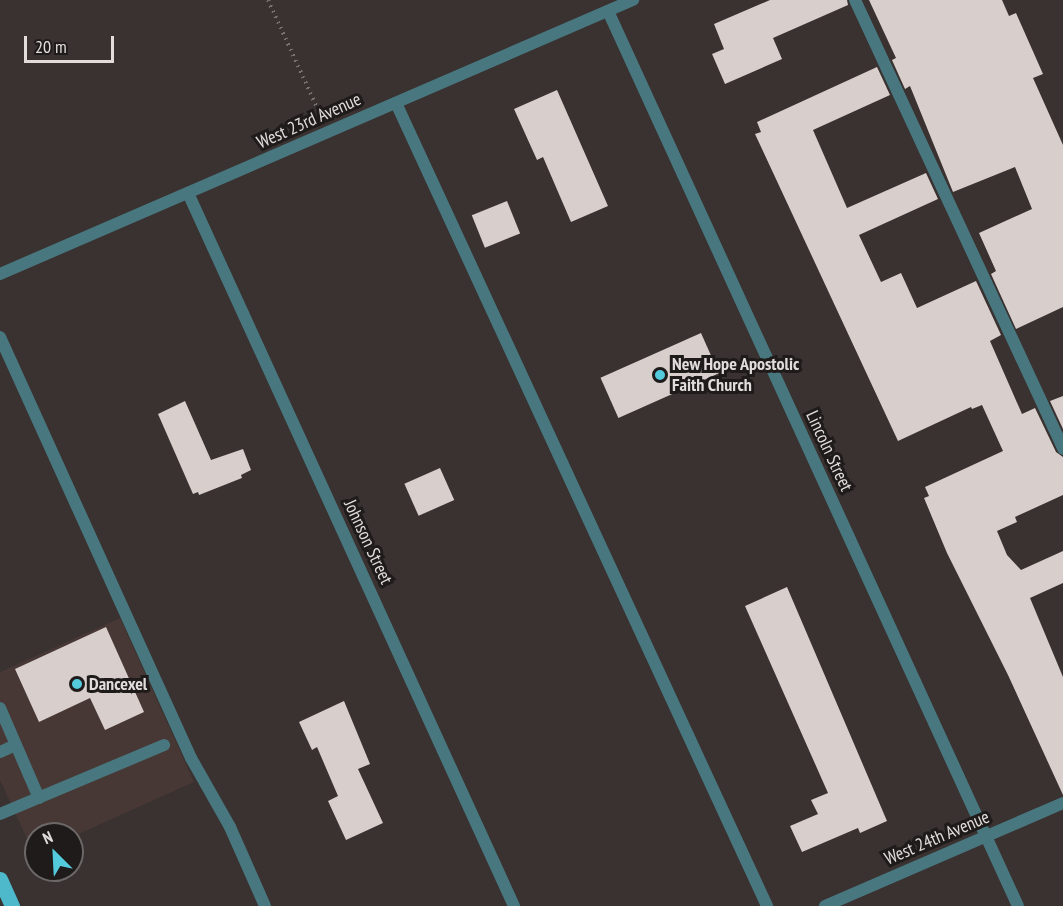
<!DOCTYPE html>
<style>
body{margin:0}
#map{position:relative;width:1063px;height:906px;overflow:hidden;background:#393230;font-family:"PT Sans Narrow",sans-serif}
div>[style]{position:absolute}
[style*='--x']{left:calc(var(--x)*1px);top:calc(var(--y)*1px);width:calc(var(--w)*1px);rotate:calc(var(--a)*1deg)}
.built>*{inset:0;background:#473835}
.building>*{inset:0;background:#d8cecc;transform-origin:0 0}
.path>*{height:4px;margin-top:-2px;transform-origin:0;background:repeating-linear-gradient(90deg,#787270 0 1.5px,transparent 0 6px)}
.service>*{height:12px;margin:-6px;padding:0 6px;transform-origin:6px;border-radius:6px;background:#48777f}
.minor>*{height:12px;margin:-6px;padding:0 6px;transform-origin:6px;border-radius:6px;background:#48777f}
.primary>*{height:15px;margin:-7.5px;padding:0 7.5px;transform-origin:7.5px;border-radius:7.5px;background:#4eb9ca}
.dots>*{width:16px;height:16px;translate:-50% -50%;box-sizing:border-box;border:3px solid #1e1b1a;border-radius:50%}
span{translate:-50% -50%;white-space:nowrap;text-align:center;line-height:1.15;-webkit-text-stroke:6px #1e1b1a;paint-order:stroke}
.street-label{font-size:18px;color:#e2dcdb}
.poi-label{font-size:18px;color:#e2dcdb;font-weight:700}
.left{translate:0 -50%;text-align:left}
.north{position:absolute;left:24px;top:822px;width:60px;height:60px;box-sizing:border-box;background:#1e1b1a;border:2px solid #6c6867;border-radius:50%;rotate:336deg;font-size:16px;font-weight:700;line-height:24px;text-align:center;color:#e2dcdb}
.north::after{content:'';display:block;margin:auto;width:21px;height:27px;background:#54cadd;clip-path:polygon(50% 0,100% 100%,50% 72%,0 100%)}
.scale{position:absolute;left:24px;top:36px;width:90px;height:27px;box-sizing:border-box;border:3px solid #e2dcdb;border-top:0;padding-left:8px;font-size:18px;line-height:21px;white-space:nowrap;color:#e2dcdb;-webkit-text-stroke:4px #1e1b1a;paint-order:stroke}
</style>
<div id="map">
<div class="built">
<div style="clip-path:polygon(120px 618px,194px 782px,72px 837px,72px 834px,36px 834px,34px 854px,0 780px,0 672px)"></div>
</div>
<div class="building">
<div style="clip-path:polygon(770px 0,847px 0,848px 5px,773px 38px,782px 59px,725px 84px,712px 54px,724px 49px,714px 24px)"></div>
<div style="clip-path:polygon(869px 0,1002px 0,1009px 16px,1016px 13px,1043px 74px,1033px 78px,1063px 145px,1063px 307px,1016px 329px,991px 274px,996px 271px,979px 233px,1032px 209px,1015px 167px,953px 192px,910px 86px,905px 89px,892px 60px,896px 58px)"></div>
<div style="clip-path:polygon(877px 67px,890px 95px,813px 130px,847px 208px,926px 173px,938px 199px,859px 235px,881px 282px,901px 273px,917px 308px,976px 281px,1001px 335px,990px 341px,1022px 414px,1035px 408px,1056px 452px,1063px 457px,1063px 495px,1015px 517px,1017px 522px,997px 531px,1007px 555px,1021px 570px,1063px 551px,1063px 583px,1030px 598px,1063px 677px,1063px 795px,1008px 675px,947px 553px,924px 498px,929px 496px,925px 487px,1003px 451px,982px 405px,972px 409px,971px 407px,898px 441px,755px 134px,761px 132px,757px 122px)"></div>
<div style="clip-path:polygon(557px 90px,608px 206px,571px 222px,543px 157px,537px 160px,514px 109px)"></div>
<div style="left:507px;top:201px;width:35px;height:38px;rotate:68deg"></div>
<div style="left:701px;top:333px;width:44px;height:110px;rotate:66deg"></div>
<div style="clip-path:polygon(1063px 396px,1063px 429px,1050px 401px)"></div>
<div style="clip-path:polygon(185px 401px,211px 460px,243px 449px,251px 470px,241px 475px,242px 478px,199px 495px,198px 492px,193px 494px,158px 414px)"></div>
<div style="left:440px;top:468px;width:35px;height:39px;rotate:66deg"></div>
<div style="clip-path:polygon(787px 587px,887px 821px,860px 833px,858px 828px,802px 852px,790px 826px,818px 814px,811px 800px,828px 793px,745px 606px)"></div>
<div style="clip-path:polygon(106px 627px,144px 712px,105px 730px,90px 698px,39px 722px,15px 669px)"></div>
<div style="clip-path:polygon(344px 701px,370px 764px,358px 769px,383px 823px,346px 840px,328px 801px,338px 796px,317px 747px,312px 750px,299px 722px)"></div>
</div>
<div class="path">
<div style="--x:268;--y:0;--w:125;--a:65.5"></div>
</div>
<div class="service">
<div style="--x:855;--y:0;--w:495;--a:65.1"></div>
<div style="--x:396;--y:103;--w:885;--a:65.2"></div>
<div style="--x:0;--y:337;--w:462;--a:65.6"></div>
<div style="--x:191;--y:758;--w:79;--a:60.5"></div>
<div style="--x:230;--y:827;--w:86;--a:66.1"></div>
<div style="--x:0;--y:708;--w:98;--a:66.6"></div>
<div style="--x:0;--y:752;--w:17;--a:-24"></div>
<div style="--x:0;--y:814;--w:178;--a:-22.8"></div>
</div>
<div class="minor">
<div style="--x:608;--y:11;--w:984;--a:65.39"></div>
<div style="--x:188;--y:193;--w:784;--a:65.43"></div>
<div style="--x:0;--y:274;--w:690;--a:-23.41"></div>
<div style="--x:825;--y:906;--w:259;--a:-23.4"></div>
</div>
<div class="primary">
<div style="--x:0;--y:879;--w:30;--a:66"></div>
</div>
<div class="dots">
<div style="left:660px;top:375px;background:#54cadd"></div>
<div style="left:77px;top:684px;background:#54cadd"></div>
</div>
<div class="street-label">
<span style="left:309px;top:121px;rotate:-24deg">West 23rd Avenue</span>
<span style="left:829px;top:451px;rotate:65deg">Lincoln Street</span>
<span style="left:368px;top:542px;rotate:65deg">Johnson Street</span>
<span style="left:937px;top:838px;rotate:-23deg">West 24th Avenue</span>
</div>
<div class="poi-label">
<span class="left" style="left:672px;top:375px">New Hope Apostolic<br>Faith Church</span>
<span class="left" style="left:89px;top:684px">Dancexel</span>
</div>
<div class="north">N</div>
<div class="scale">20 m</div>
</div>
